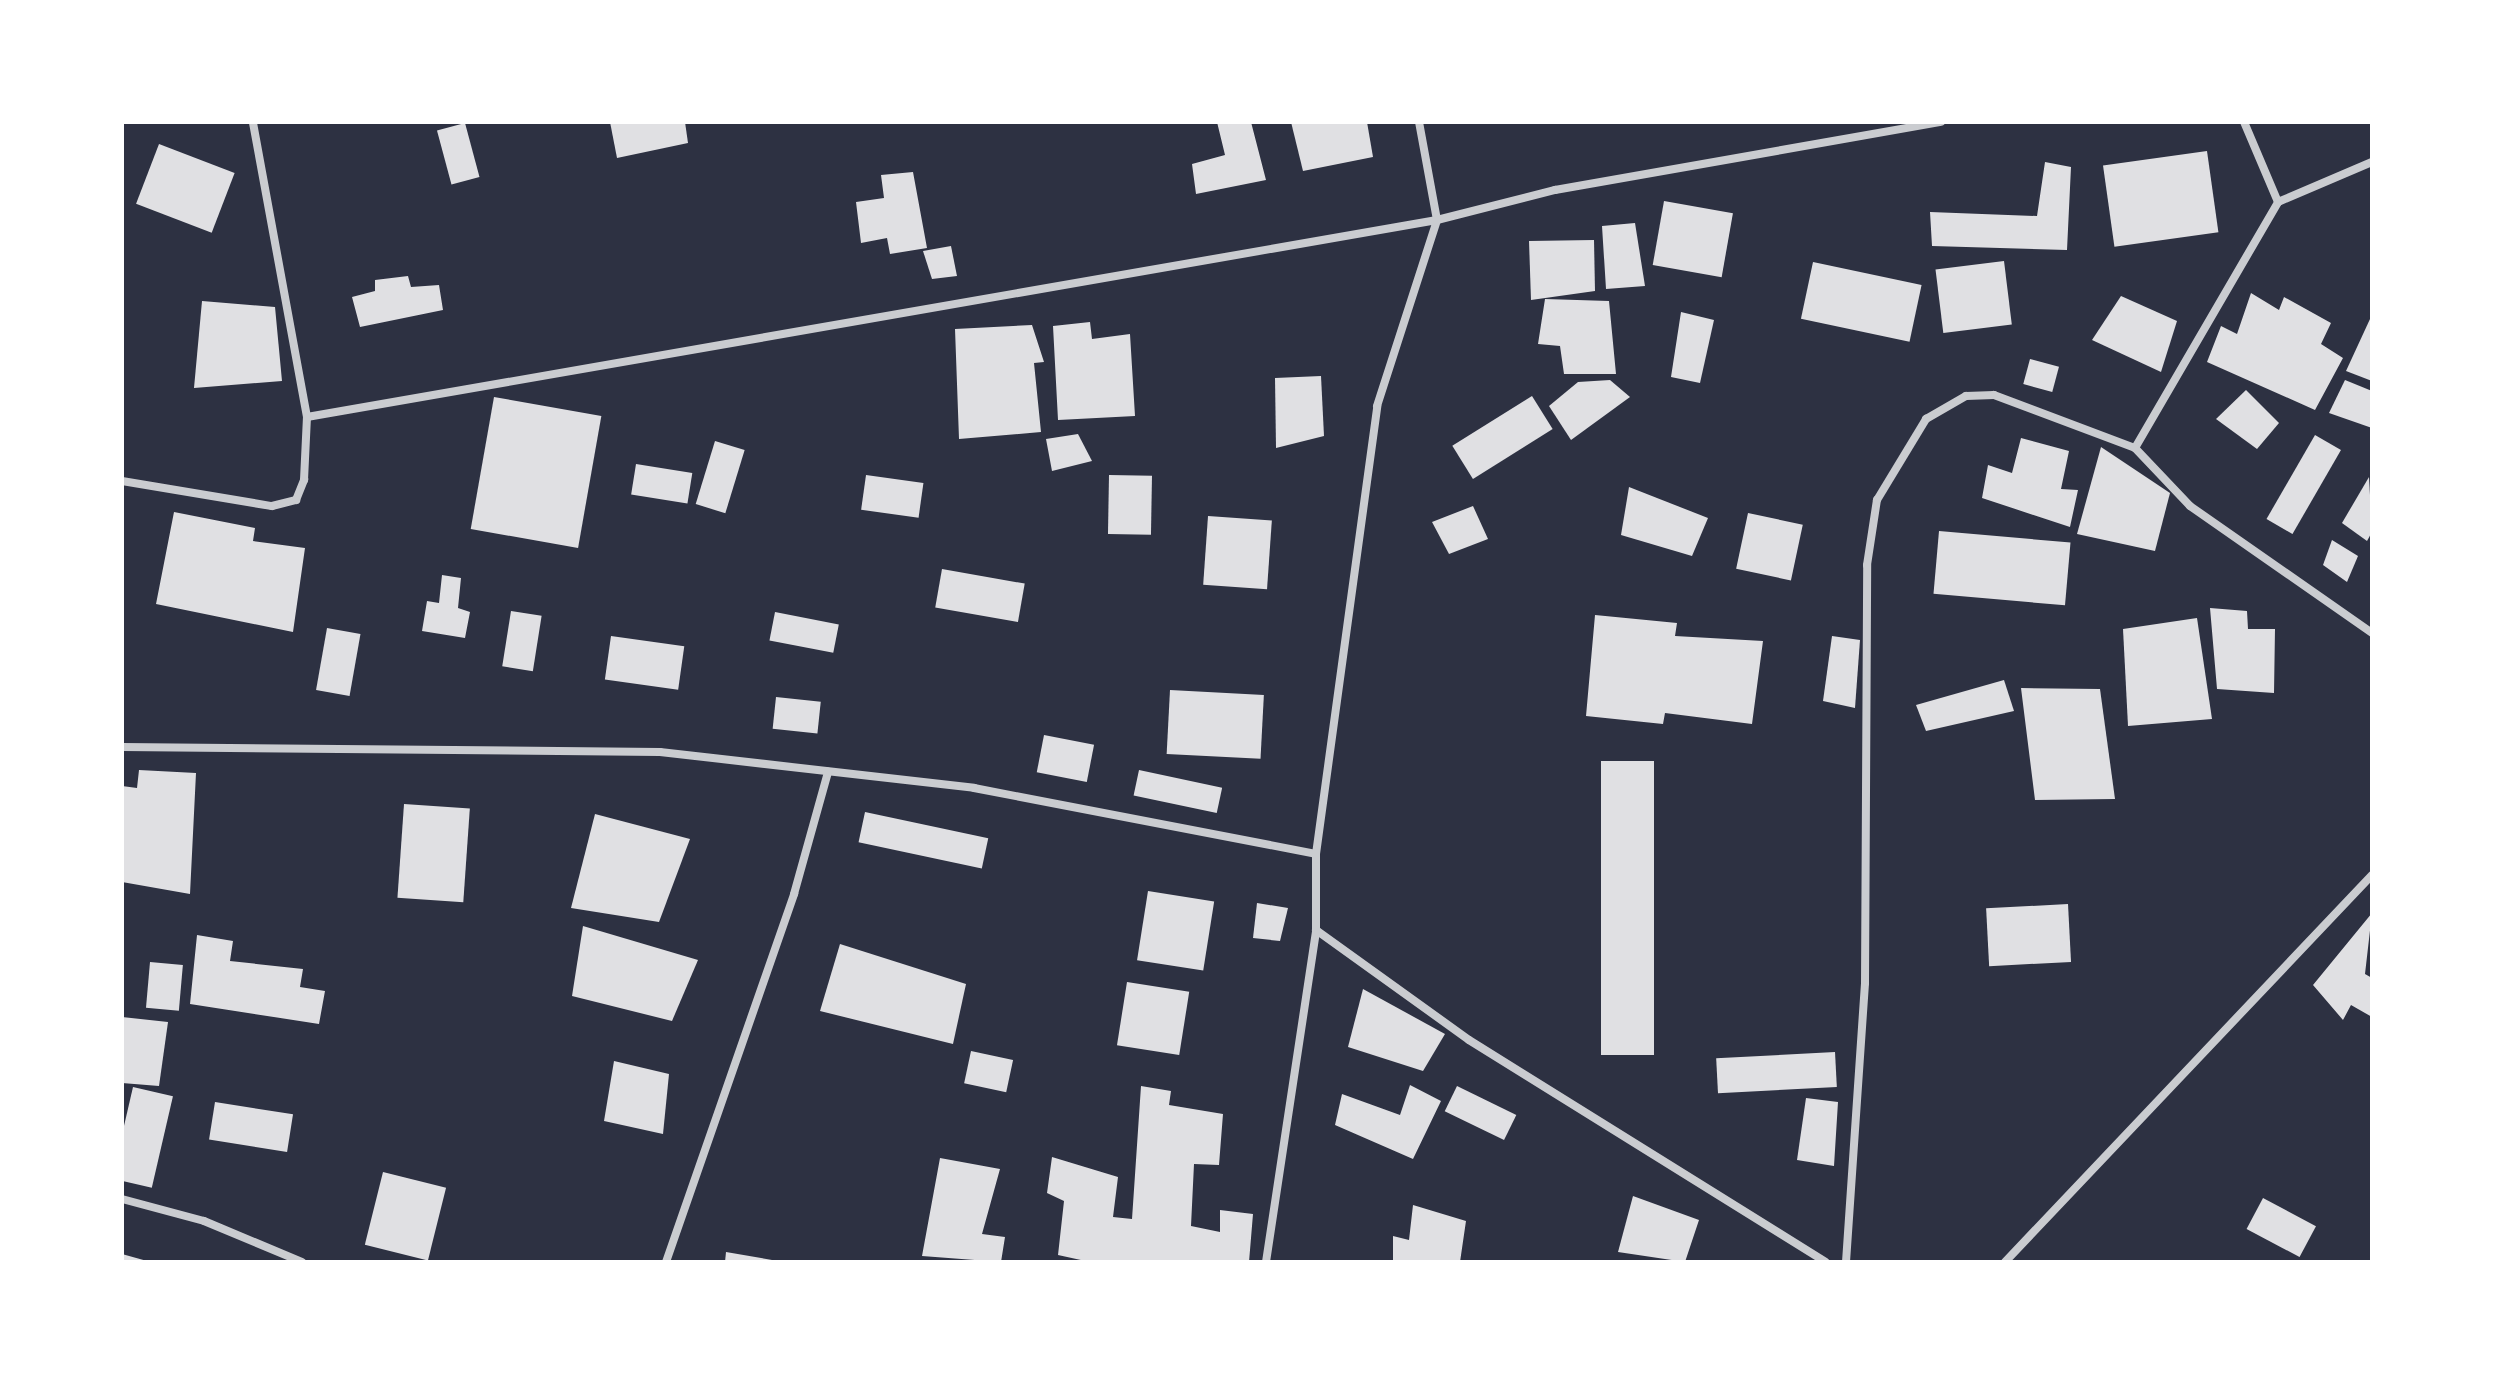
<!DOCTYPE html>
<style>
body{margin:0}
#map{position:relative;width:2494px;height:1384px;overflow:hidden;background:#2d3142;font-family:"Nunito Sans",sans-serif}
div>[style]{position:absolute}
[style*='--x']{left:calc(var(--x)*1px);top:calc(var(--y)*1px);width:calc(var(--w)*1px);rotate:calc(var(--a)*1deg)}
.building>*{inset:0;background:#e0e0e3;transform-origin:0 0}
.minor>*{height:8px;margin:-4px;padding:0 4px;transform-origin:4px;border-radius:4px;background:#caccd0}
span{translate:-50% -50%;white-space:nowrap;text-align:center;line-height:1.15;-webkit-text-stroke:7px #fff;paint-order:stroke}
.frame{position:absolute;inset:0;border:124px solid #fff;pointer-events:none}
</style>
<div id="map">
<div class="building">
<div style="clip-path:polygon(610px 122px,685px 122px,688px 143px,617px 158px)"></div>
<div style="clip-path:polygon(1217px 122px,1251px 122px,1266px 180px,1196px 194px,1192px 164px,1225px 155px)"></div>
<div style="clip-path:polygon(1291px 122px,1367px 122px,1373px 157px,1303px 171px)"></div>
<div style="left:465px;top:123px;width:56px;height:29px;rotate:75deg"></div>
<div style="left:159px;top:144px;width:81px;height:64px;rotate:21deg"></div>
<div style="left:2207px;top:151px;width:82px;height:105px;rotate:82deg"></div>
<div style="clip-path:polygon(2045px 162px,2071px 167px,2067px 250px,1932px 246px,1930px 212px,2037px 216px)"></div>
<div style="clip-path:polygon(913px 172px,927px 248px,890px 254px,887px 238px,861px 243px,856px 202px,884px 198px,881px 175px)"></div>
<div style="left:1664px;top:201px;width:70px;height:65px;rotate:10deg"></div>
<div style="clip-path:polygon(1635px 223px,1645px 286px,1606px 289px,1602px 226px)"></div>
<div style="clip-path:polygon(1594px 240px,1595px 291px,1531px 300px,1529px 241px)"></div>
<div style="clip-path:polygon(951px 246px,957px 276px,932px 279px,923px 251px)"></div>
<div style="left:2004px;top:261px;width:64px;height:69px;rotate:83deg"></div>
<div style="left:1813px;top:262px;width:111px;height:58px;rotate:12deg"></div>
<div style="clip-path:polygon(408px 276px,411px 287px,439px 285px,443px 310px,360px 327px,352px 297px,375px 291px,375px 280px)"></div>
<div style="clip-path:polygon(2251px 293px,2279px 310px,2284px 297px,2331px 323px,2321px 344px,2343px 358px,2315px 410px,2207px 362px,2221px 326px,2237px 334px)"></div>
<div style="clip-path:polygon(2121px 296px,2177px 321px,2161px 372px,2092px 340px)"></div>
<div style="clip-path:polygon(1545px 299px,1609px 301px,1616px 374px,1564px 374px,1560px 346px,1538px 344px)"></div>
<div style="clip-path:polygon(202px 301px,275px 307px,282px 381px,194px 388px)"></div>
<div style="clip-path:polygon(1681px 312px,1714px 320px,1700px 383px,1671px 377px)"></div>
<div style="clip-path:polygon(2370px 319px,2372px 320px,2372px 381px,2346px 371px)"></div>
<div style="clip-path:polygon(1090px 322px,1092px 339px,1130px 334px,1135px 416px,1058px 420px,1053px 326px)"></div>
<div style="clip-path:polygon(1032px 325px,1044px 362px,1034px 363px,1041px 432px,959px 439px,955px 329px)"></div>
<div style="left:2030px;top:359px;width:30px;height:26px;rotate:15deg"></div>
<div style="clip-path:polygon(1321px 376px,1324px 436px,1276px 448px,1275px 378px)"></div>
<div style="clip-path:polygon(1610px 380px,1630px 397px,1571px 440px,1549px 406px,1578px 382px)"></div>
<div style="clip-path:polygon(2345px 380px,2372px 391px,2372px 428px,2329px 413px)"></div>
<div style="clip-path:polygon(2246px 390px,2279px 423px,2257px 449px,2216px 419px)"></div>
<div style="left:1532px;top:396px;width:39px;height:94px;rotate:58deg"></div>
<div style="left:494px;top:397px;width:109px;height:134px;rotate:10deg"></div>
<div style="clip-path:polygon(1078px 434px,1092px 461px,1052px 471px,1046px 439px)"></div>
<div style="left:2315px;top:435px;width:30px;height:97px;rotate:30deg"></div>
<div style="clip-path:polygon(2021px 438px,2069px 451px,2061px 489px,2078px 490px,2070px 527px,1982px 498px,1988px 465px,2012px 473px)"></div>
<div style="left:715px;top:441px;width:31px;height:66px;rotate:17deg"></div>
<div style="clip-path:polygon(2101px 447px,2170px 493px,2155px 551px,2077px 534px)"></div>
<div style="left:636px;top:464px;width:57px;height:31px;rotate:9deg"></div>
<div style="left:866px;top:475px;width:58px;height:35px;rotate:8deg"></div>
<div style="left:1109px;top:475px;width:43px;height:59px;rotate:1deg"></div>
<div style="clip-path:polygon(2369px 477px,2372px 532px,2367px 541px,2342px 523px)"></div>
<div style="clip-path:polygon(1629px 487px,1708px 518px,1692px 556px,1621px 535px)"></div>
<div style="clip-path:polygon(1473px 506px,1488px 539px,1449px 554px,1432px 522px)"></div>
<div style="clip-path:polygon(174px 512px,255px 528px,253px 541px,305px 548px,293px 632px,156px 604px)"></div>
<div style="left:1748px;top:513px;width:56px;height:57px;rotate:12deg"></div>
<div style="left:1208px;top:516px;width:64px;height:69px;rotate:4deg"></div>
<div style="left:1939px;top:531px;width:132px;height:63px;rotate:5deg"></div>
<div style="clip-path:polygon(2332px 540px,2358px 556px,2347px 582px,2323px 565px)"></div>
<div style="left:942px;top:569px;width:84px;height:39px;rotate:10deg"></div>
<div style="clip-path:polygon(442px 575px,461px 578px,458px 608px,470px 612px,465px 638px,422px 631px,427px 601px,439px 603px)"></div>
<div style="clip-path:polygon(2210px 608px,2247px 611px,2248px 629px,2275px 629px,2274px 693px,2217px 689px)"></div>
<div style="left:511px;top:611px;width:31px;height:56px;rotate:9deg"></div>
<div style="left:775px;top:612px;width:65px;height:29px;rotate:11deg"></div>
<div style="clip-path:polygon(1595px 615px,1677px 623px,1675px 636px,1763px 641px,1752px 724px,1665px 713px,1663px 724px,1586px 716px)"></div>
<div style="clip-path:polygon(2197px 618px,2212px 719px,2128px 726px,2123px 629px)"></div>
<div style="left:327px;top:628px;width:34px;height:63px;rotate:10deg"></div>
<div style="left:611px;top:636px;width:74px;height:44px;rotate:8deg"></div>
<div style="clip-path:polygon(1832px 636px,1860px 640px,1855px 708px,1823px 701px)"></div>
<div style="clip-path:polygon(2004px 680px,2014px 711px,1926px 731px,1916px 705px)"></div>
<div style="clip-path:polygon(2021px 688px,2100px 689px,2115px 799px,2035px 800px)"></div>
<div style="left:1170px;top:690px;width:94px;height:64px;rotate:3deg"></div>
<div style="left:776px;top:697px;width:45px;height:32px;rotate:6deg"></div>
<div style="left:1044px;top:735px;width:51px;height:38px;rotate:11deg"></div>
<div style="left:1601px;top:761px;width:53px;height:294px"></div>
<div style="clip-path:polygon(139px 770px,196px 773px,190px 894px,122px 882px,122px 786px,137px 788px)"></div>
<div style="left:1139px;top:770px;width:85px;height:26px;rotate:12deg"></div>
<div style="left:404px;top:804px;width:66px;height:94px;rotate:4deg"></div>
<div style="left:865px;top:812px;width:126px;height:31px;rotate:12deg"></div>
<div style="clip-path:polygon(595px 814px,690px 839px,659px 922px,571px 908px)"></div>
<div style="left:1148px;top:891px;width:67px;height:70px;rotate:9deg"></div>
<div style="clip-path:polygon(1257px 903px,1288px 908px,1280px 941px,1253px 938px)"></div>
<div style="left:2068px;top:904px;width:58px;height:82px;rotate:87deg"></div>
<div style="clip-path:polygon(2372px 913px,2365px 974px,2372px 978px,2372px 1017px,2351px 1005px,2343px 1020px,2313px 985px)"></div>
<div style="clip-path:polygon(583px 926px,698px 960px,672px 1021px,572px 996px)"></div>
<div style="clip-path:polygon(197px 935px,233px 941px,230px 961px,303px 969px,300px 987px,325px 991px,319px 1024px,190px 1004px)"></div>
<div style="clip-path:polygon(840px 944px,966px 984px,953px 1044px,820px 1011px)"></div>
<div style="left:150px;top:962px;width:33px;height:46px;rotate:5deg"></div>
<div style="left:1127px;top:982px;width:63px;height:64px;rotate:9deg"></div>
<div style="clip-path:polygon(1363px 989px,1445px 1034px,1423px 1071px,1348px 1047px)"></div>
<div style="clip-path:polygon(122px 1017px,168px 1022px,159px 1086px,122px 1083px)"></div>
<div style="left:971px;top:1051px;width:43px;height:33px;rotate:12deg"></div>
<div style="left:1835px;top:1052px;width:35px;height:119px;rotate:87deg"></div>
<div style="clip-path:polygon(614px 1061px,669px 1074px,663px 1134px,604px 1121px)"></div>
<div style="clip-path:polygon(1410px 1085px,1441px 1101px,1413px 1159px,1335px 1125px,1342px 1094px,1400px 1115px)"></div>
<div style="clip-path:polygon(1141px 1086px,1171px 1091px,1169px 1105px,1223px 1114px,1219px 1165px,1194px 1164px,1191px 1226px,1220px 1232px,1220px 1210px,1253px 1214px,1249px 1262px,1090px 1262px,1058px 1255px,1064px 1201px,1047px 1193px,1052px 1157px,1118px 1177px,1113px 1217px,1132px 1219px)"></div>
<div style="left:1457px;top:1086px;width:66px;height:28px;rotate:26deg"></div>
<div style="left:133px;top:1087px;width:41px;height:94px;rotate:13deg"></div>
<div style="clip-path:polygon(1806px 1098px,1838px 1102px,1834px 1166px,1797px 1160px)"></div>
<div style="left:215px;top:1102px;width:79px;height:38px;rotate:9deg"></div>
<div style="clip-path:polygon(940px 1158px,1000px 1169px,982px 1234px,1005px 1237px,1001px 1262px,922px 1256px)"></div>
<div style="left:383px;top:1172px;width:65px;height:75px;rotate:14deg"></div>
<div style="clip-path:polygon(1633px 1196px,1699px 1220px,1685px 1262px,1618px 1252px)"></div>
<div style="left:2263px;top:1198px;width:60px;height:35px;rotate:28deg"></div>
<div style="clip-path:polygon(1413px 1205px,1466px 1221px,1460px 1262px,1393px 1262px,1393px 1236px,1409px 1240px)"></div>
<div style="clip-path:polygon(726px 1252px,772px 1260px,771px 1262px,725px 1262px)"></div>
<div style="clip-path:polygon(122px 1254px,147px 1261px,147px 1262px,122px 1262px)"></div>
</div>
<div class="minor">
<div style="--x:2278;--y:202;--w:102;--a:-23.1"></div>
<div style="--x:307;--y:417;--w:1147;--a:-9.89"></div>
<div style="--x:1437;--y:220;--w:122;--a:-14.3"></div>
<div style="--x:1555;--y:190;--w:392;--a:-10"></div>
<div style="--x:2135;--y:448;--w:285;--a:-59.8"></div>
<div style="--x:2278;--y:202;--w:87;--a:-113"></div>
<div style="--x:122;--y:481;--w:152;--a:9.5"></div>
<div style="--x:272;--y:506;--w:25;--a:-14"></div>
<div style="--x:296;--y:500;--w:22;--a:-68"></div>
<div style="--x:304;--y:480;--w:63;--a:-87.3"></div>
<div style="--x:307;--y:417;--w:300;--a:-100.4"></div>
<div style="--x:122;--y:747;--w:538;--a:0.53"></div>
<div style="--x:660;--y:752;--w:316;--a:6.5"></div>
<div style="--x:974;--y:788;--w:348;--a:10.9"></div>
<div style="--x:1316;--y:930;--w:188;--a:35.7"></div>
<div style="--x:1469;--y:1040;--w:420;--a:31.9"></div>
<div style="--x:122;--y:1199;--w:85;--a:15"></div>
<div style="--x:204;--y:1221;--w:106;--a:22.7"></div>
<div style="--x:666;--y:1262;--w:390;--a:-70.8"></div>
<div style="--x:794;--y:894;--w:127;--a:-74.4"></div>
<div style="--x:1266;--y:1262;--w:336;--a:-81.4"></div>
<div style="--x:1316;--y:930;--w:76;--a:-90"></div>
<div style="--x:1316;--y:854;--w:452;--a:-82.2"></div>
<div style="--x:1377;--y:406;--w:195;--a:-72.1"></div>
<div style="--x:1437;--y:220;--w:100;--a:-100.4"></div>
<div style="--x:1846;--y:1262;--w:280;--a:-86.1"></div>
<div style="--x:1865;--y:983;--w:418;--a:-89.7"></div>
<div style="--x:1867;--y:565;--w:66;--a:-81.3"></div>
<div style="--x:1877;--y:500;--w:95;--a:-58.8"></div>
<div style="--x:1926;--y:419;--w:46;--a:-29.9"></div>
<div style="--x:1966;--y:396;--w:28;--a:-2"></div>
<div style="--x:1994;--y:395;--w:151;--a:20.6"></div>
<div style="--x:2135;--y:448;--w:80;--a:46.5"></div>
<div style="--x:2190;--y:506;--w:222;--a:34.9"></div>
<div style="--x:2005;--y:1262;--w:533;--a:-46.52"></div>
</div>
<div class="frame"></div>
</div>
